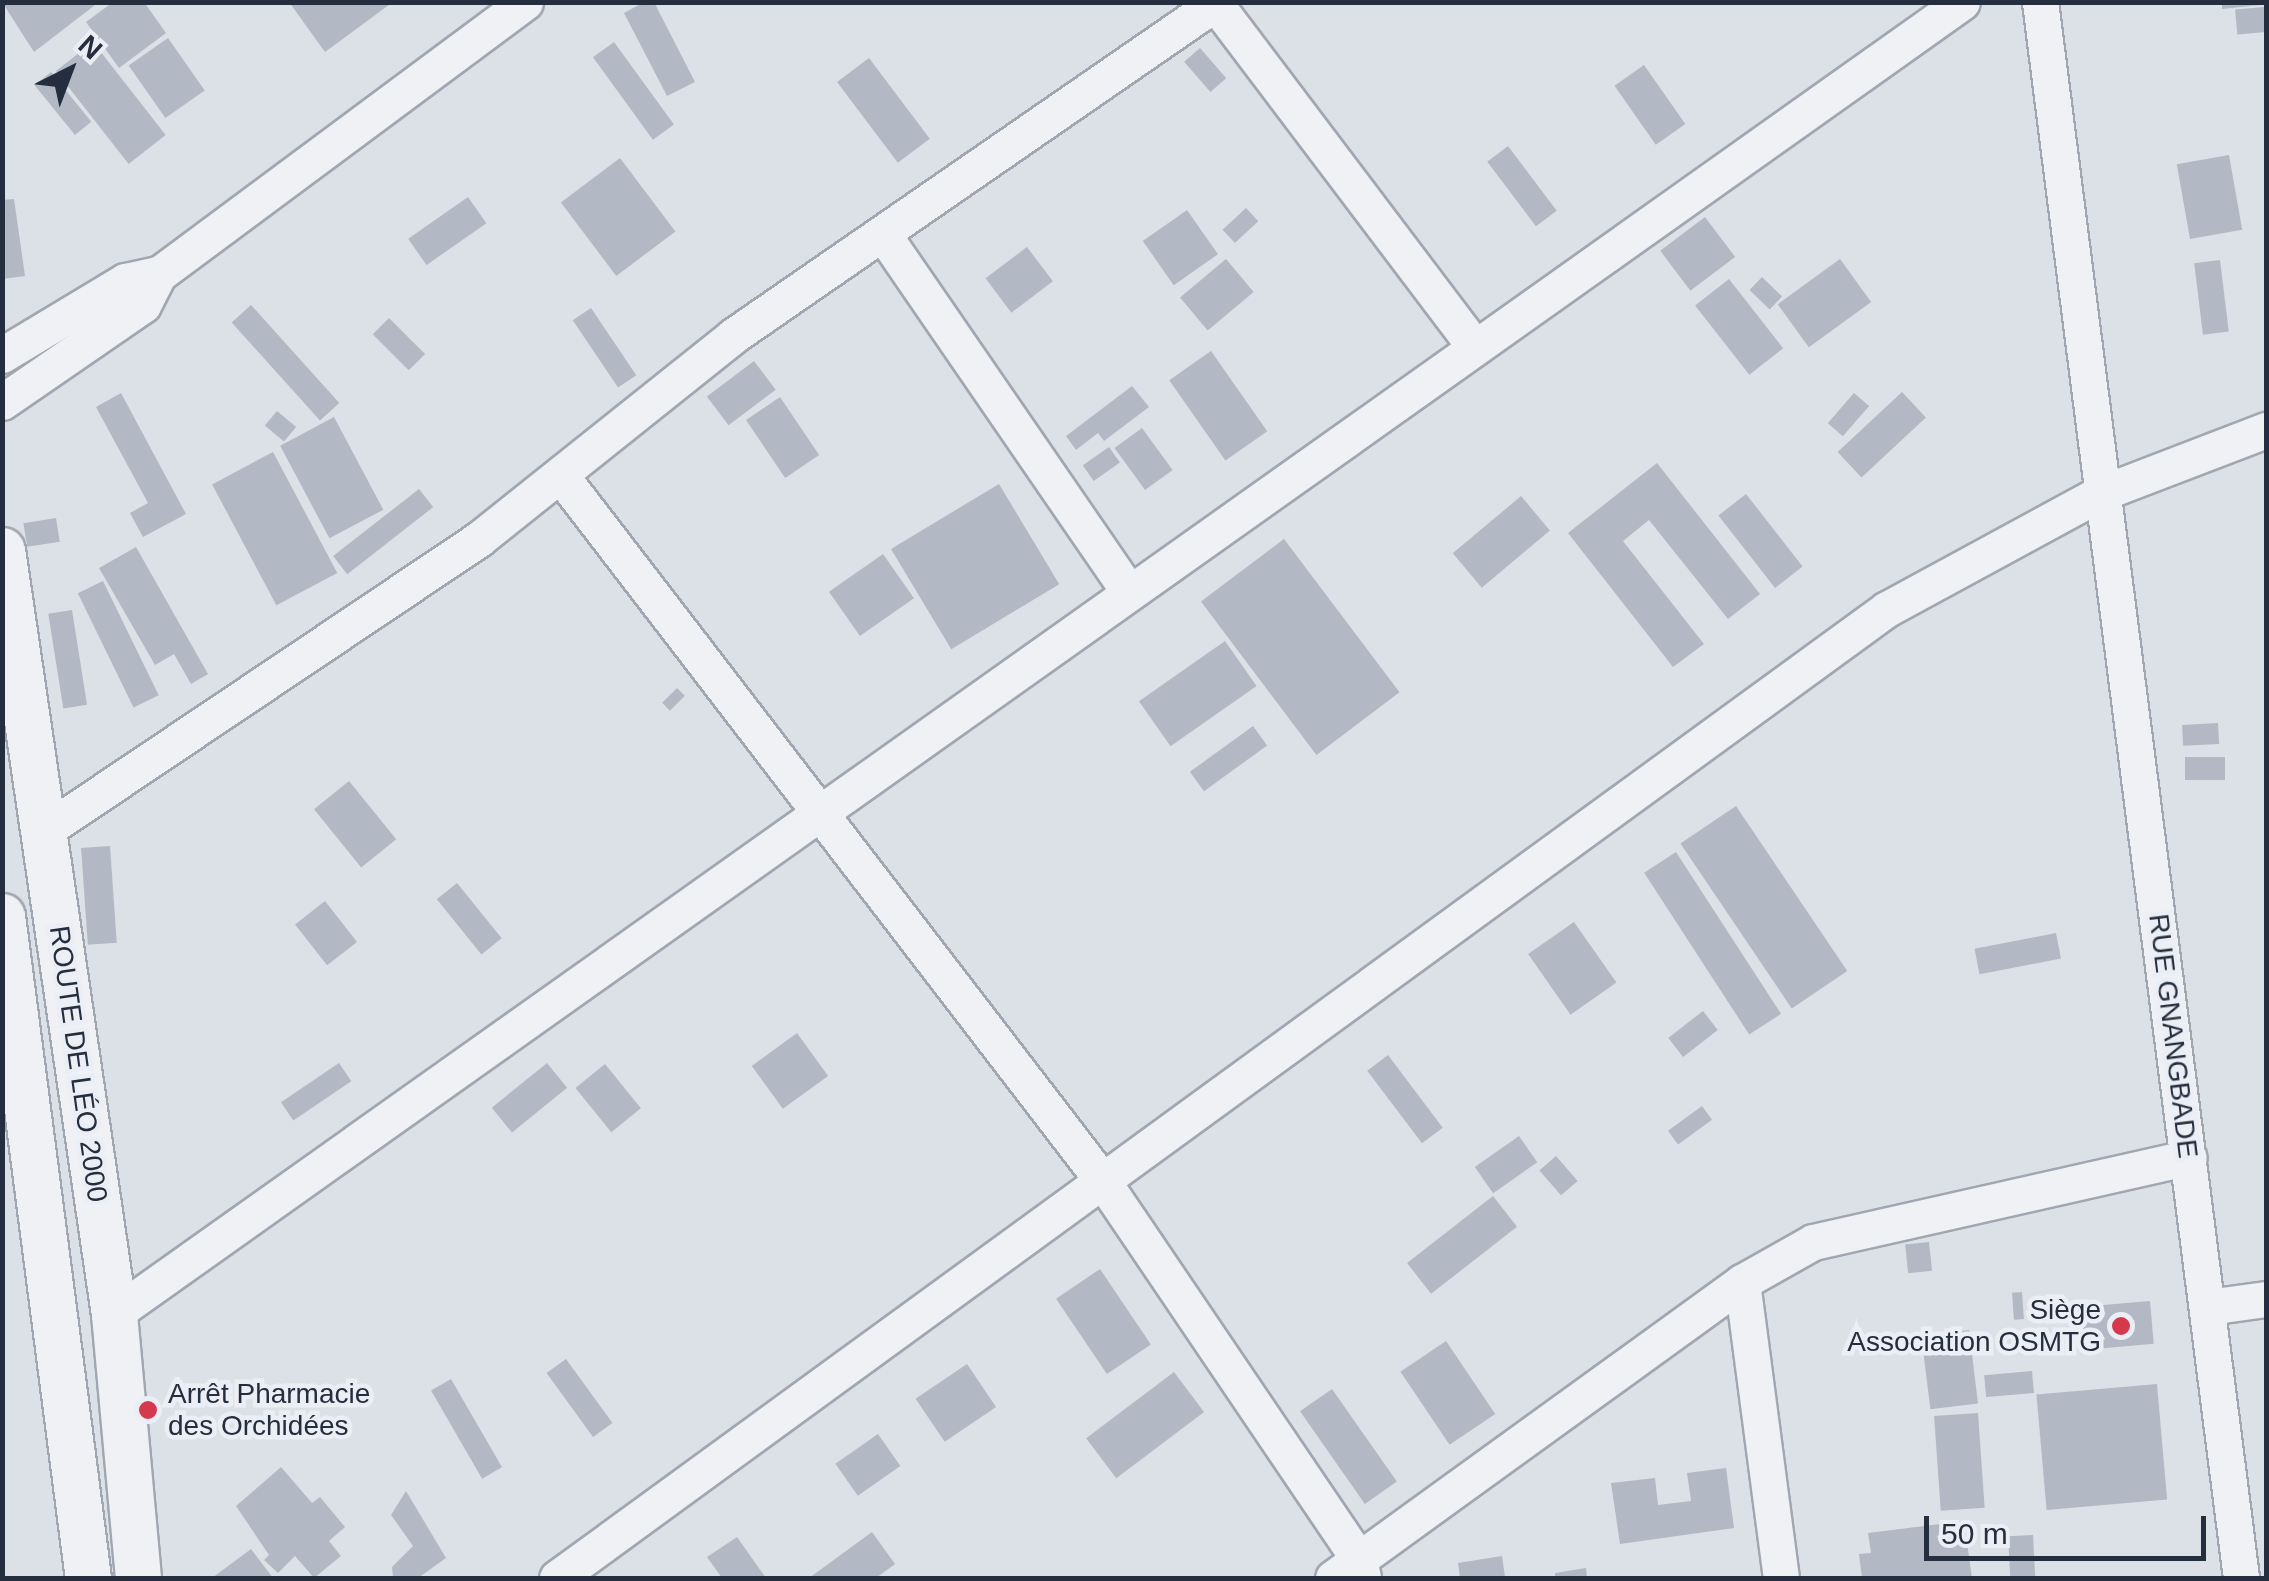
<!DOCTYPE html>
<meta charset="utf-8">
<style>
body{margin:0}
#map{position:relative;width:2269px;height:1581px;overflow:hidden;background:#dce0e7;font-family:Arial,sans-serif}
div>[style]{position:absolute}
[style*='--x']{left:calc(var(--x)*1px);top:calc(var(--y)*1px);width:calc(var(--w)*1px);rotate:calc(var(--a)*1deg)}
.building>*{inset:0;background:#b3b9c4;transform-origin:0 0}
.roads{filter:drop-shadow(2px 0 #a1a7b1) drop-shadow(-2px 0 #a1a7b1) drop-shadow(0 2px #a1a7b1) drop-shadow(0 -2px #a1a7b1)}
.minor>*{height:35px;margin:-17.5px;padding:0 17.5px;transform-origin:17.5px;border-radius:17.5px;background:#eff1f5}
.tertiary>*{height:45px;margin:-22.5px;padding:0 22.5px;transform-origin:22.5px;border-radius:22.5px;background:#eff1f5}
.dots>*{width:28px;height:28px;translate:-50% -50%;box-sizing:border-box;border:5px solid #ebeff5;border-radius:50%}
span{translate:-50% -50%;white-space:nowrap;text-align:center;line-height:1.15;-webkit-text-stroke:9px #ebeff5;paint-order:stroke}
.street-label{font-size:28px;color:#252e3e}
.poi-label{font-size:28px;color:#252e3e}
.right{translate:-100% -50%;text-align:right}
.left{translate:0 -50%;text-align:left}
.frame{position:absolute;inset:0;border:5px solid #252e3e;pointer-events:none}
.north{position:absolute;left:20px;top:20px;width:100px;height:100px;-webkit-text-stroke:8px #ebeff5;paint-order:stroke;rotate:42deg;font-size:28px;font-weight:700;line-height:40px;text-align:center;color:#252e3e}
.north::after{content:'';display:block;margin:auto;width:35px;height:45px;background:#252e3e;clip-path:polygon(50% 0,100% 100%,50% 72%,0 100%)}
.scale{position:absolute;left:1924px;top:1516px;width:282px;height:45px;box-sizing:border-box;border:5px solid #252e3e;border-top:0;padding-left:12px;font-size:30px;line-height:35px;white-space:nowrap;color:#252e3e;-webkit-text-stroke:8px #ebeff5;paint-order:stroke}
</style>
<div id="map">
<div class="building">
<div style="clip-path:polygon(2px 2px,99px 2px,34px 52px)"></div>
<div style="clip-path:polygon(113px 2px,144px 2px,166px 33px,119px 68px,86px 22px)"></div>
<div style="clip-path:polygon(289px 2px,393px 2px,325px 52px)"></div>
<div style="clip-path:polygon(644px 2px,654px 2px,695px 82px,667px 96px,624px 13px)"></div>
<div style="clip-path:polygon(2222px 2px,2260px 2px,2260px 5px,2222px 9px)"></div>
<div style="left:2264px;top:7px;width:25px;height:29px;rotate:85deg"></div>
<div style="left:168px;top:38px;width:64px;height:48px;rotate:55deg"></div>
<div style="left:93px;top:42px;width:118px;height:47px;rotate:52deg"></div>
<div style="left:614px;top:42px;width:102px;height:26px;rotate:54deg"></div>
<div style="left:1200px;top:48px;width:40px;height:21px;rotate:49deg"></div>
<div style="left:869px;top:58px;width:101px;height:40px;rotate:53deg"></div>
<div style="left:1644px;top:65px;width:72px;height:36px;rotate:55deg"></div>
<div style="left:51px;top:72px;width:64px;height:21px;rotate:51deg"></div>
<div style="left:1508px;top:146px;width:81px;height:26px;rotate:53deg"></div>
<div style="left:2229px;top:155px;width:76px;height:53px;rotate:80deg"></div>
<div style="left:620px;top:158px;width:92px;height:74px;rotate:53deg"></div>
<div style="left:468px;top:197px;width:32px;height:73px;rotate:55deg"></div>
<div style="clip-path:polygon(14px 199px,25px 276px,2px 279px,2px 200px)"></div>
<div style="left:1246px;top:208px;width:18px;height:32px;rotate:47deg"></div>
<div style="left:1187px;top:210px;width:54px;height:54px;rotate:55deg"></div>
<div style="left:1705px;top:217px;width:50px;height:56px;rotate:53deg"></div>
<div style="left:1027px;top:247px;width:43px;height:52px;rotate:53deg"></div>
<div style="left:1226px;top:259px;width:43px;height:60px;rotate:50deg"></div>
<div style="left:1840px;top:259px;width:53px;height:77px;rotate:54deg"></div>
<div style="left:2220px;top:260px;width:72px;height:26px;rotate:83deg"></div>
<div style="left:1762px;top:277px;width:28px;height:18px;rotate:44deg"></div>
<div style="left:1729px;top:279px;width:88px;height:43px;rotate:52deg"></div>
<div style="left:251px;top:305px;width:132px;height:26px;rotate:48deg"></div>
<div style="left:591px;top:308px;width:81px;height:22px;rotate:56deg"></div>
<div style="left:389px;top:318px;width:51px;height:23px;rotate:45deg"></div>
<div style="left:1211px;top:351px;width:98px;height:51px;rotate:55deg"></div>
<div style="left:754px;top:361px;width:36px;height:59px;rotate:53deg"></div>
<div style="clip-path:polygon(1132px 386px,1149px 407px,1104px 441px,1098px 433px,1076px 450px,1066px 436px)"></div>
<div style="left:1902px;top:392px;width:35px;height:88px;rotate:47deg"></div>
<div style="clip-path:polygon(121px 393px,186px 514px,143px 537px,130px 513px,148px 503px,96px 407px)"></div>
<div style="left:1854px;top:393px;width:20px;height:40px;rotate:41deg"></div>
<div style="left:780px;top:397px;width:70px;height:41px;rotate:56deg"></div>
<div style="left:277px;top:411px;width:25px;height:19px;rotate:40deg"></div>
<div style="left:334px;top:417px;width:105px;height:61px;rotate:62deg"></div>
<div style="left:1142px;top:428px;width:52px;height:34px;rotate:54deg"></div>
<div style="left:1109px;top:447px;width:19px;height:32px;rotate:55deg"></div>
<div style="left:273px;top:452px;width:137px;height:69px;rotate:62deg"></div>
<div style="clip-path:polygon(1657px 463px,1760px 594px,1728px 619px,1649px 520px,1623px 541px,1704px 644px,1673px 667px,1568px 533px)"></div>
<div style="left:999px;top:484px;width:117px;height:126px;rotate:59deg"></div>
<div style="left:419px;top:489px;width:23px;height:109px;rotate:52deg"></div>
<div style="left:1746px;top:494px;width:92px;height:35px;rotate:52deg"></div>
<div style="left:1521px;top:496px;width:45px;height:89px;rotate:50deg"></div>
<div style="left:56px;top:518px;width:24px;height:33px;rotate:81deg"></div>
<div style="left:1284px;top:539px;width:192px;height:104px;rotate:53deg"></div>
<div style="clip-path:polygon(136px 547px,208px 674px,191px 684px,174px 654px,155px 665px,99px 568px)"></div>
<div style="left:883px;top:554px;width:54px;height:66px;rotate:55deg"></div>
<div style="left:103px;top:581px;width:127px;height:28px;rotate:64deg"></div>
<div style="left:72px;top:610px;width:96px;height:24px;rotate:81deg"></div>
<div style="left:1225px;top:641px;width:55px;height:105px;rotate:55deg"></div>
<div style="left:677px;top:688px;width:11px;height:21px;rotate:45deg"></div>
<div style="left:2218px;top:723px;width:21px;height:36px;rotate:87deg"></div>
<div style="left:1253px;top:726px;width:24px;height:78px;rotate:54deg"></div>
<div style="left:2225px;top:757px;width:23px;height:40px;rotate:90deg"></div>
<div style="left:349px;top:781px;width:75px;height:45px;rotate:51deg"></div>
<div style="left:1736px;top:806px;width:199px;height:67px;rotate:56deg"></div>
<div style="left:110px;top:846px;width:97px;height:29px;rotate:86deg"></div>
<div style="left:1676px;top:852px;width:193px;height:38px;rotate:57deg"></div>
<div style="left:457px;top:883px;width:71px;height:26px;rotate:51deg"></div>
<div style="left:325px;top:901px;width:52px;height:38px;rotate:52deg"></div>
<div style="left:1574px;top:922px;width:74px;height:56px;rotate:55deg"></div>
<div style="left:2056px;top:933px;width:26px;height:83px;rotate:79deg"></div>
<div style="left:1703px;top:1011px;width:24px;height:44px;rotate:52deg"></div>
<div style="left:797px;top:1033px;width:53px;height:56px;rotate:54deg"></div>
<div style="left:1388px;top:1055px;width:91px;height:26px;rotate:53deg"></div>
<div style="left:339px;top:1063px;width:22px;height:70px;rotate:56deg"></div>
<div style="left:547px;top:1063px;width:32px;height:71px;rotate:51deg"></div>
<div style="left:605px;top:1064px;width:57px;height:38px;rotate:51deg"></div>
<div style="left:1702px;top:1106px;width:17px;height:42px;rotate:54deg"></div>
<div style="left:1519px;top:1136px;width:32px;height:54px;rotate:55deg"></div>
<div style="left:1556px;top:1156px;width:33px;height:22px;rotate:49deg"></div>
<div style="left:1493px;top:1196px;width:39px;height:109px;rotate:52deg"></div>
<div style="left:1929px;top:1242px;width:29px;height:24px;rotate:84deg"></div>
<div style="left:1100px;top:1269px;width:91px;height:53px;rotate:56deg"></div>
<div style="left:2022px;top:1292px;width:27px;height:10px;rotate:86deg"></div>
<div style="left:2150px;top:1301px;width:43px;height:73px;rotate:85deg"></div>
<div style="left:1969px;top:1330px;width:74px;height:48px;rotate:83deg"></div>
<div style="left:1446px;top:1341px;width:88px;height:55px;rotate:56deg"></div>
<div style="left:566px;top:1359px;width:79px;height:24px;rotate:54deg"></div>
<div style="left:967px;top:1364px;width:52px;height:62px;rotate:56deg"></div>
<div style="left:2032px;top:1371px;width:22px;height:48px;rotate:85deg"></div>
<div style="left:1174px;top:1372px;width:50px;height:110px;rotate:53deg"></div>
<div style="left:451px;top:1379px;width:102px;height:23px;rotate:60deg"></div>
<div style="left:2157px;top:1384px;width:116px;height:121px;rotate:85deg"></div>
<div style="left:1332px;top:1389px;width:113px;height:39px;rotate:55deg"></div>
<div style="left:1978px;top:1413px;width:95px;height:44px;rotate:86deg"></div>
<div style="left:878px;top:1434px;width:39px;height:52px;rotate:55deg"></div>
<div style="clip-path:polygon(281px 1467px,312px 1503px,320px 1497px,345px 1527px,329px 1541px,341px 1556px,314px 1578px,295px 1556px,278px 1573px,264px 1560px,269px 1555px,236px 1506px)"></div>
<div style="clip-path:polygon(1726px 1468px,1734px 1528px,1620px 1544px,1611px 1483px,1655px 1478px,1658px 1505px,1691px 1501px,1687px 1473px)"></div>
<div style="clip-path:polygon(406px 1491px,446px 1558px,418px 1578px,393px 1578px,392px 1567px,413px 1546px,391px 1515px)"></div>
<div style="clip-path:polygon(1964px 1521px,1972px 1578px,1862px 1578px,1859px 1554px,1871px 1553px,1868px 1533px)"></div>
<div style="clip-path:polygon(872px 1532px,895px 1564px,876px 1578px,809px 1578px)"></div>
<div style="left:2033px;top:1535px;width:43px;height:25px;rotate:87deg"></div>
<div style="clip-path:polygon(737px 1537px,766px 1578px,722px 1578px,707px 1557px)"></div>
<div style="clip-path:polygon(251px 1549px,273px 1578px,212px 1578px)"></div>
<div style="clip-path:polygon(1502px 1556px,1505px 1577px,1460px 1578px,1458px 1563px)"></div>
<div style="clip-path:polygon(1586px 1568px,1587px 1578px,1555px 1578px,1555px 1573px)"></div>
</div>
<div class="roads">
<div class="minor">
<div style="--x:1214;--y:2;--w:431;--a:52.9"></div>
<div style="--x:2040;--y:2;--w:1589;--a:82.73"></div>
<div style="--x:885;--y:237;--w:431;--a:55.5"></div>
<div style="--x:2;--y:355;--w:144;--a:-31"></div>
<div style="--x:125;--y:281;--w:35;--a:-12"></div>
<div style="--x:159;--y:274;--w:456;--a:-36.6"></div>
<div style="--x:2;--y:402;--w:171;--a:-34.5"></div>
<div style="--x:143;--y:305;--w:35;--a:-63"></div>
<div style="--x:561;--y:476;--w:888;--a:52.46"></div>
<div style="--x:1102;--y:1180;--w:459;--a:55.9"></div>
<div style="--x:1359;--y:1560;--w:18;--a:77"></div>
<div style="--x:44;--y:831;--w:524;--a:-33.87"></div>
<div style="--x:479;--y:539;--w:325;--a:-38.6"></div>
<div style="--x:733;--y:336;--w:588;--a:-34.61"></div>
<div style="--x:1742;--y:1282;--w:299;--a:82.5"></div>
<div style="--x:2208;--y:1307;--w:59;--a:-7.9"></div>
<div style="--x:114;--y:1314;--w:2266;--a:-35.37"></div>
<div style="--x:557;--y:1578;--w:1646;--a:-36.08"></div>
<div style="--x:1887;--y:609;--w:241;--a:-28.5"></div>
<div style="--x:2099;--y:494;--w:179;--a:-21"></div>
<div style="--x:1333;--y:1578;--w:505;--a:-35.89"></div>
<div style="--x:1742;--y:1282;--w:81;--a:-29.4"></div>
<div style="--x:1813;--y:1242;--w:385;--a:-12.7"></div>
</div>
<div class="tertiary">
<div style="--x:2;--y:550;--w:772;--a:81.66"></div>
<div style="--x:114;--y:1314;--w:265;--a:84.8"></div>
<div style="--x:2;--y:916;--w:668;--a:82.6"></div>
</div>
</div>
<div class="dots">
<div style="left:2121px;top:1326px;background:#d4394d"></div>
<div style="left:148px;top:1410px;background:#d4394d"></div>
</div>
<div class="street-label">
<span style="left:2173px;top:1036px;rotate:83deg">RUE GNANGBADE</span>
<span style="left:78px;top:1064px;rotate:82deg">ROUTE DE LÉO 2000</span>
</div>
<div class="poi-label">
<span class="right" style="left:2101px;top:1326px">Siège<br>Association OSMTG</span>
<span class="left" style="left:168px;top:1410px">Arrêt Pharmacie<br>des Orchidées</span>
</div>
<div class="frame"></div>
<div class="north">N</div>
<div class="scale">50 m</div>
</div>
